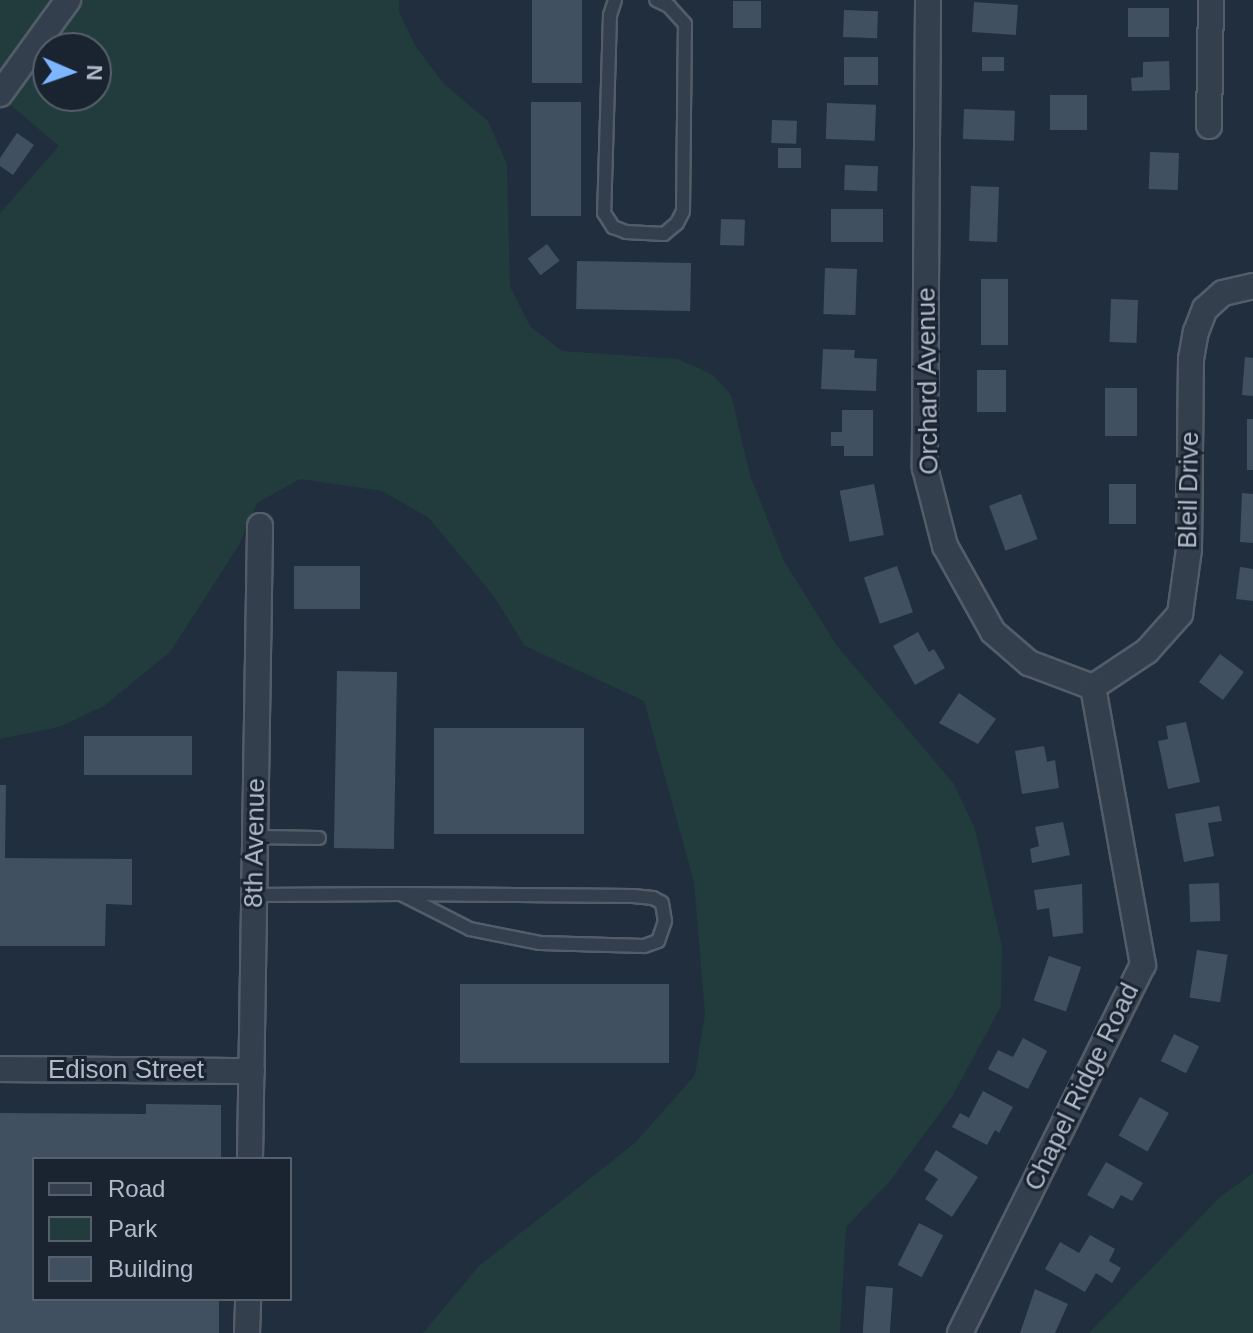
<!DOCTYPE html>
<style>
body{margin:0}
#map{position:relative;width:1253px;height:1333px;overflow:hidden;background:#202e3d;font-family:Helvetica,sans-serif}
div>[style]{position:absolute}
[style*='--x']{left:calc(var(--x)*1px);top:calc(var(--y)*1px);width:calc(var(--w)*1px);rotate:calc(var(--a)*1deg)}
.green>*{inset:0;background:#223c3e}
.building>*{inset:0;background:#415061;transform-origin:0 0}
.roads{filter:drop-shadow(2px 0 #535d6a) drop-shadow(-2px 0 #535d6a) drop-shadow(0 2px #535d6a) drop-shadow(0 -2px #535d6a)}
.service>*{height:12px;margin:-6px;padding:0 6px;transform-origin:6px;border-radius:6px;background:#343f4d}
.minor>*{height:24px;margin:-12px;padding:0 12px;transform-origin:12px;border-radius:12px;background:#343f4d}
span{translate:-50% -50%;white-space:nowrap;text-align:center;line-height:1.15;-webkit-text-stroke:6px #1a2431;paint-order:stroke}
.street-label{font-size:26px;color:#b0bac8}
.legend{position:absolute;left:32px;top:1157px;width:260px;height:144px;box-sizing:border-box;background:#1a2431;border:2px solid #56606d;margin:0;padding:10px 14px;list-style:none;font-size:24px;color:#b0bac8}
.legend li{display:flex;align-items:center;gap:16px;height:40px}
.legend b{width:40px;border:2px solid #56606d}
.north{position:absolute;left:32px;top:32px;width:80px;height:80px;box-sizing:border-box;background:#1a2431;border:2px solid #56606d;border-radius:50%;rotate:92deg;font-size:22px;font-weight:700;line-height:32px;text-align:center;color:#b0bac8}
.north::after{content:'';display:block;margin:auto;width:28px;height:36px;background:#7eb5ff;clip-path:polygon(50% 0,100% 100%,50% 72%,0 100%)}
</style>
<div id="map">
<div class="green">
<div style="clip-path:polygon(evenodd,0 0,399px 0,399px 12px,416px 47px,444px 84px,488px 121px,507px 164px,510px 287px,530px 326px,562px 351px,678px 359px,713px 375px,731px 395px,750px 475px,784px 561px,837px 646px,954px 784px,975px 829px,1002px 946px,1001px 1006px,953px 1095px,890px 1181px,846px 1227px,840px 1333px,423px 1333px,480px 1265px,635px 1143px,695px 1075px,705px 1014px,694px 882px,644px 701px,525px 646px,493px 595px,429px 518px,382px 491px,300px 479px,257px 503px,239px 545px,170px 652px,104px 706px,59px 727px,0 739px,0 213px,59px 146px,0 96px,0 0,48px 48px,96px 48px,96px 96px,48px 96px,48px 48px)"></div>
<div style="clip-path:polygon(1253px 1173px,1253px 1333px,1089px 1333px,1220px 1197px)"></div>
</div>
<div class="building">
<div style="left:532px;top:0;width:50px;height:83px"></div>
<div style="left:733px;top:1px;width:28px;height:27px"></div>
<div style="left:974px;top:2px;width:44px;height:30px;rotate:4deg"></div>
<div style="left:1128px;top:8px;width:41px;height:29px"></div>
<div style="left:844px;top:10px;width:34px;height:27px;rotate:2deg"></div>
<div style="left:844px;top:57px;width:34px;height:28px"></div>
<div style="left:982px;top:57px;width:22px;height:14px"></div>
<div style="clip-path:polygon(1169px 61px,1170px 90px,1132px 91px,1131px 78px,1143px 77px,1143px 62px)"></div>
<div style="left:1050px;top:95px;width:37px;height:35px"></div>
<div style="left:531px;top:102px;width:50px;height:114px"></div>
<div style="left:827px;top:103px;width:49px;height:36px;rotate:2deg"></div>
<div style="left:964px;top:109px;width:51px;height:30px;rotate:2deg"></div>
<div style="left:772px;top:120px;width:25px;height:23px;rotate:2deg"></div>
<div style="clip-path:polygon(17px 133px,34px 145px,13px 175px,0 166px,0 158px)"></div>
<div style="left:778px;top:148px;width:23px;height:20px"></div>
<div style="left:1150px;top:152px;width:29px;height:37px;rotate:2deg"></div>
<div style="left:845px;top:165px;width:33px;height:25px;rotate:2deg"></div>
<div style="left:971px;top:186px;width:28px;height:55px;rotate:2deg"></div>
<div style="left:831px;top:209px;width:52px;height:33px"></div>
<div style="left:721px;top:219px;width:24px;height:26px;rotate:2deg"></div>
<div style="left:547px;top:244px;width:21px;height:24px;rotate:53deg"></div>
<div style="left:577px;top:261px;width:114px;height:48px;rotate:1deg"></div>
<div style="left:825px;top:268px;width:32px;height:46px;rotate:2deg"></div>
<div style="left:981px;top:279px;width:27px;height:66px"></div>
<div style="left:1111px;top:299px;width:27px;height:43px;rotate:2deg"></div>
<div style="clip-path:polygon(823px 349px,855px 350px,854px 358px,877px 359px,876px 391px,821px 389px)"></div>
<div style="clip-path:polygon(1245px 357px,1253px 358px,1253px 396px,1242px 395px)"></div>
<div style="left:977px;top:370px;width:29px;height:42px"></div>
<div style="left:1105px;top:388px;width:32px;height:48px"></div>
<div style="clip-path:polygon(842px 410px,873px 410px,873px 456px,844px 456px,844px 446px,831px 446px,831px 432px,842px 432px)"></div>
<div style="left:1247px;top:419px;width:6px;height:51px"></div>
<div style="left:874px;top:484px;width:52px;height:35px;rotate:79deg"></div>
<div style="left:1109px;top:484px;width:27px;height:40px"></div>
<div style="clip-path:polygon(1242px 493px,1253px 494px,1253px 543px,1240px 542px)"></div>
<div style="left:1021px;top:494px;width:48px;height:34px;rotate:70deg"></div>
<div style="left:294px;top:566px;width:66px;height:43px"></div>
<div style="left:897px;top:566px;width:49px;height:35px;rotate:71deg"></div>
<div style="clip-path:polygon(1240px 567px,1253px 569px,1253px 601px,1236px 599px)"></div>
<div style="clip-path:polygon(918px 632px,929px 652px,934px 649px,945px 668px,915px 685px,893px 646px)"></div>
<div style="left:1220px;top:654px;width:30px;height:35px;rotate:37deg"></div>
<div style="left:337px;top:671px;width:60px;height:177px;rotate:1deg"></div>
<div style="clip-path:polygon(959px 693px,996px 719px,978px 744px,939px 723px)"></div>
<div style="clip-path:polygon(1186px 722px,1200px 782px,1168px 789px,1158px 741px,1168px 739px,1166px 726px)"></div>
<div style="left:434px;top:728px;width:150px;height:106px"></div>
<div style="left:84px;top:736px;width:108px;height:39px"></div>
<div style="clip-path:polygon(1044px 746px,1047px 762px,1055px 760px,1059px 788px,1022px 794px,1015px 751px)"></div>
<div style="clip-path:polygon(0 785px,6px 785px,5px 858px,132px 859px,132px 905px,106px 904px,105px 946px,0 946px)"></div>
<div style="clip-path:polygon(1219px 806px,1222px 821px,1208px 823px,1214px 856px,1184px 862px,1175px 814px)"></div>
<div style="clip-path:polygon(1063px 822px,1070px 855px,1032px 863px,1030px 849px,1039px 846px,1035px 827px)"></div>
<div style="left:1219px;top:883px;width:38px;height:30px;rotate:88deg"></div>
<div style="clip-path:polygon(1082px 884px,1083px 933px,1053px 937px,1049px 908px,1037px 910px,1034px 890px)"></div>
<div style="left:1197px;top:950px;width:31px;height:48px;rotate:9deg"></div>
<div style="left:1049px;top:956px;width:34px;height:47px;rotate:19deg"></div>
<div style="left:460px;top:984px;width:209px;height:79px"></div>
<div style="left:1174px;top:1034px;width:28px;height:30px;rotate:26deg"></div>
<div style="clip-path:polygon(1023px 1038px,1047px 1051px,1028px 1089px,988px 1069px,998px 1050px,1013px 1057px)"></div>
<div style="clip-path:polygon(983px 1091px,1013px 1107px,999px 1133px,995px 1130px,987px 1145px,952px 1127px,960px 1113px,969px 1118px)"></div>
<div style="left:1140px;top:1097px;width:33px;height:44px;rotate:29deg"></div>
<div style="clip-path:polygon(146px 1104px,221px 1105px,221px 1159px,34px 1159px,34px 1299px,219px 1299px,219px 1333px,0 1333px,0 1113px,146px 1114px)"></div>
<div style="clip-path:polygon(936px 1150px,978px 1177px,952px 1217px,925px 1199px,938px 1179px,924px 1170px)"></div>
<div style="clip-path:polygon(1106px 1162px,1143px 1183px,1132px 1201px,1121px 1195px,1113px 1209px,1087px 1195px)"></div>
<div style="left:919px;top:1223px;width:27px;height:47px;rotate:27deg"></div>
<div style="clip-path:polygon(1090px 1235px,1115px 1249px,1109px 1261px,1121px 1268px,1112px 1283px,1096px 1273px,1085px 1292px,1045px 1269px,1060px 1242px,1079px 1253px)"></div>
<div style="left:866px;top:1286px;width:27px;height:47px;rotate:4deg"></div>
<div style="clip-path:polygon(1035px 1289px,1068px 1304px,1055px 1333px,1020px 1333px)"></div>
</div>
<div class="roads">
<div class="service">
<div style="--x:615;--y:0;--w:16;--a:108"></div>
<div style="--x:610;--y:15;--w:198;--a:91.7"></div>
<div style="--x:604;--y:213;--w:17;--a:57"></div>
<div style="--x:613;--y:227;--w:14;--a:21"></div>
<div style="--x:626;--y:232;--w:38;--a:3"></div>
<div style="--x:664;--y:234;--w:17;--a:-40"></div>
<div style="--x:677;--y:223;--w:13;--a:-63"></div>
<div style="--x:683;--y:211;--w:187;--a:-89.4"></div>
<div style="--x:685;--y:24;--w:24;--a:-132"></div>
<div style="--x:669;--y:6;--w:14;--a:-155"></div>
<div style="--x:256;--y:837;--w:63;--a:0.9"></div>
<div style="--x:255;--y:895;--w:146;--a:-0.4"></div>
<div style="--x:401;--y:894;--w:232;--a:0.5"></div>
<div style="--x:633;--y:896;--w:20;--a:6"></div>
<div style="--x:653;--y:898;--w:10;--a:29"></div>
<div style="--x:662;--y:903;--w:18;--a:81"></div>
<div style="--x:665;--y:921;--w:21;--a:109"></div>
<div style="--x:658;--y:941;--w:15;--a:160"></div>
<div style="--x:644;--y:946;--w:104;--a:-178.3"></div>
<div style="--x:540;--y:943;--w:71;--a:-168.7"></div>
<div style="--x:470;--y:929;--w:77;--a:-153.1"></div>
</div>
<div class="minor">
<div style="--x:928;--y:0;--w:468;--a:90.4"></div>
<div style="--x:925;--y:468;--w:81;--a:75.6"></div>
<div style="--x:945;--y:546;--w:98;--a:60.8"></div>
<div style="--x:993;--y:632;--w:48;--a:40.7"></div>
<div style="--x:1029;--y:663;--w:68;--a:20.6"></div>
<div style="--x:0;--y:94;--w:116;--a:-54.1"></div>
<div style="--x:1209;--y:126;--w:126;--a:-89.1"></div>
<div style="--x:1093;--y:687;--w:65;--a:-33.7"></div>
<div style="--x:1147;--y:651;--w:50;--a:-48.3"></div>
<div style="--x:1180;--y:614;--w:66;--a:-82.1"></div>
<div style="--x:1189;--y:549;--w:190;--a:-89.4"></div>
<div style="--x:1191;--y:359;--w:27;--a:-80"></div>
<div style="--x:1196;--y:332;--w:25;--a:-69"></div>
<div style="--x:1205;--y:309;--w:24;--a:-42"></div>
<div style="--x:1223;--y:293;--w:31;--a:-13"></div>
<div style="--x:0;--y:1069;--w:252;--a:0.5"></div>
<div style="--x:250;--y:1159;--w:633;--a:-89.09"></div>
<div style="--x:247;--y:1333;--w:34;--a:-88"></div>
<div style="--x:960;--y:1333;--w:411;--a:-63.6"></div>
<div style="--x:1143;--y:965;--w:282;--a:-100.2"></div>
</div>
</div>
<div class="street-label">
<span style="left:928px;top:381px;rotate:-91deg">Orchard Avenue</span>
<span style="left:1189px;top:490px;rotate:-89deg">Bleil Drive</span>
<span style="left:255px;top:843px;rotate:-89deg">8th Avenue</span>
<span style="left:126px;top:1070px">Edison Street</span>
<span style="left:1082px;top:1087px;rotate:-64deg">Chapel Ridge Road</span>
</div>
<ul class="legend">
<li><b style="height:10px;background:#343f4d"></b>Road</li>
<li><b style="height:22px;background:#223c3e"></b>Park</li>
<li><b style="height:22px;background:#415061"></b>Building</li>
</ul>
<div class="north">N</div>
</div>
